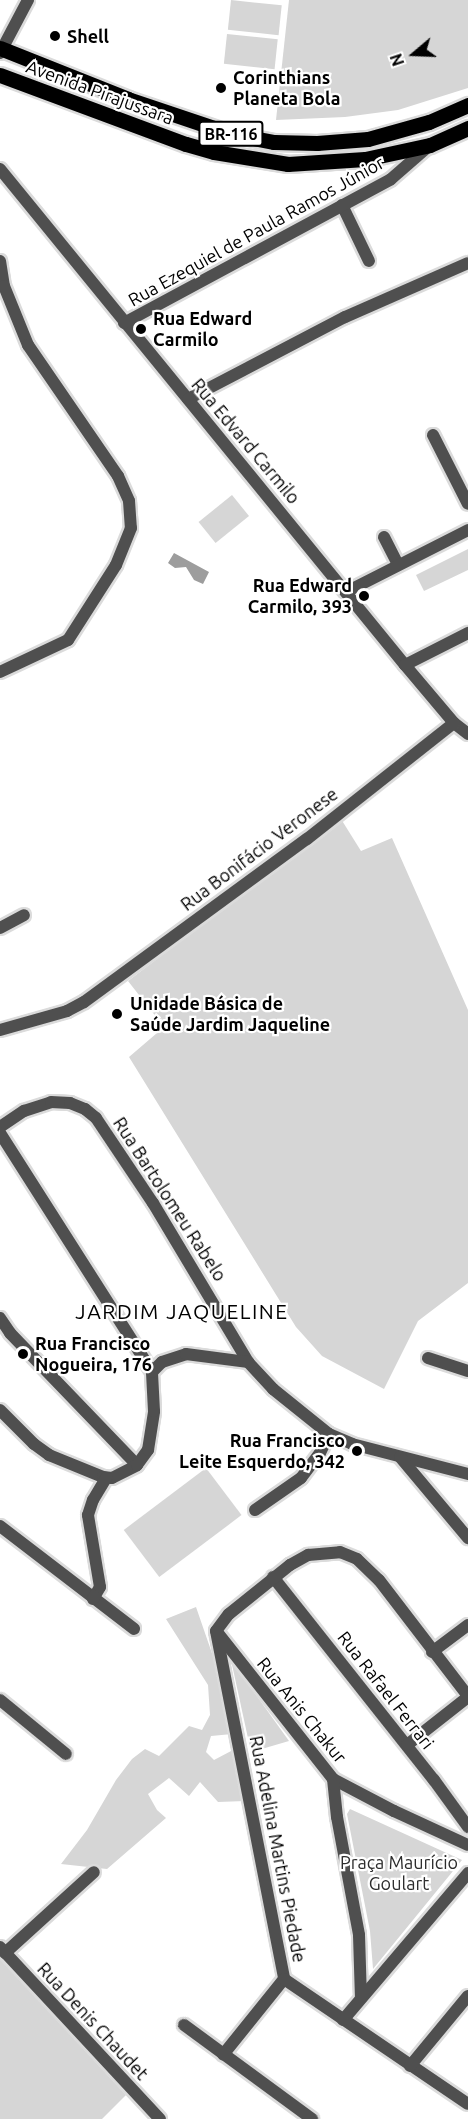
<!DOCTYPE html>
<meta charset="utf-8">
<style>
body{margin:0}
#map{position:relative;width:468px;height:2119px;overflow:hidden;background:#fff;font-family:Ubuntu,sans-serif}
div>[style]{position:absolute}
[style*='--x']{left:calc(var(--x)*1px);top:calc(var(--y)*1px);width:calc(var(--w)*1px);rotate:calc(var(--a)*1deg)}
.green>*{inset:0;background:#d6d6d6;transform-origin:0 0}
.water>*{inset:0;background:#9d9d9d}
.roads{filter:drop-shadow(2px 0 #dbdbdb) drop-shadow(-2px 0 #dbdbdb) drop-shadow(0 2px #dbdbdb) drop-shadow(0 -2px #dbdbdb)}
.minor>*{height:12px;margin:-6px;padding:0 6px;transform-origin:6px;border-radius:6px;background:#4f4f4f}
.tertiary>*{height:12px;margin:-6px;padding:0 6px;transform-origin:6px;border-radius:6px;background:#4f4f4f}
.primary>*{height:15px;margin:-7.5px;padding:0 7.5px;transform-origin:7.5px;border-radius:7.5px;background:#000}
.dots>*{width:16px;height:16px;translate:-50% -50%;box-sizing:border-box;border:3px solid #fff;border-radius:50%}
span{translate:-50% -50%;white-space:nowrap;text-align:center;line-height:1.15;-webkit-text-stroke:4.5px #fff;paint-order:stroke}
.shield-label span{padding:2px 4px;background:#fff;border:2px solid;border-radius:4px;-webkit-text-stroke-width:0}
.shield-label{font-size:16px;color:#000;font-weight:700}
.poi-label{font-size:18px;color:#000;font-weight:700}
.left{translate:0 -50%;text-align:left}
.right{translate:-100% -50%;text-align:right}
.street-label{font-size:18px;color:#000}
.park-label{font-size:18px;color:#2d2d2d}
.quarter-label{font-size:21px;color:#000;letter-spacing:1.5px}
.north{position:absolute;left:384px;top:24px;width:60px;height:60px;-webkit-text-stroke:4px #fff;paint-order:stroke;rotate:251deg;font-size:16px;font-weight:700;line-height:24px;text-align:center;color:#000}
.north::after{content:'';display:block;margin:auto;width:21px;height:27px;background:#000;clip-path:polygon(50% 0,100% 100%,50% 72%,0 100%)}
</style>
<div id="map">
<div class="green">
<div style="left:231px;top:0;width:51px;height:30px;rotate:6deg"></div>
<div style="clip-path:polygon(289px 0,468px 0,468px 88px,398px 110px,345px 117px,276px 120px)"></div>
<div style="left:227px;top:34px;width:51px;height:30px;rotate:6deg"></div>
<div style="left:232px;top:495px;width:27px;height:43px;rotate:51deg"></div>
<div style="clip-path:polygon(468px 549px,468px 570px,424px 591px,416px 575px)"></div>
<div style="clip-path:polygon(341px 819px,361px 851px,392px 838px,468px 1010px,468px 1283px,418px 1321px,384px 1389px,322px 1356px,296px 1327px,129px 1057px,164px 1027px,128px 981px)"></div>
<div style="left:206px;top:1468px;width:59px;height:103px;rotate:53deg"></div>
<div style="clip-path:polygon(196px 1607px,215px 1662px,232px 1734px,211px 1736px,206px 1752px,214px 1760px,233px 1750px,245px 1801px,218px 1802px,200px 1782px,189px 1796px,169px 1778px,148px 1794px,157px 1810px,166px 1818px,107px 1869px,61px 1864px,87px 1830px,116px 1780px,132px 1759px,145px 1749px,159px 1756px,189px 1726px,202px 1730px,210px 1715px,208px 1685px,166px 1619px)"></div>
<div style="clip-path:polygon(231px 1660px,289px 1741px,251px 1752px)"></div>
<div style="clip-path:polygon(350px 1809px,462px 1860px,373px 1969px,370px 1931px,347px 1814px)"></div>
<div style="clip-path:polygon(0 1958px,126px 2095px,102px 2119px,0 2119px)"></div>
</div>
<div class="water">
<div style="clip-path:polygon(174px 553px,209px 572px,203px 584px,194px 580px,186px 567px,175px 568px,168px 563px)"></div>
</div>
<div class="roads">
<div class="minor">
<div style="--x:0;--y:169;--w:640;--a:50.77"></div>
<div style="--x:405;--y:665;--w:76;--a:49.8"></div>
<div style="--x:454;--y:723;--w:18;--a:38"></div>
<div style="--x:342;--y:205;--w:62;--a:64.3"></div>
<div style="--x:0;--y:261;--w:25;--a:81"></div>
<div style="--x:4;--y:286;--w:64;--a:67.9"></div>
<div style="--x:28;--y:345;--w:159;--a:55.5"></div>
<div style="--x:118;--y:476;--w:27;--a:66"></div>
<div style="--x:129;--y:501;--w:27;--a:86"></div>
<div style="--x:131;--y:528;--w:40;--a:112"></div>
<div style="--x:116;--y:565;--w:89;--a:122.6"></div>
<div style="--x:68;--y:640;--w:75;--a:154.8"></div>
<div style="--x:124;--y:323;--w:303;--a:-28.3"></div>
<div style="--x:391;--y:179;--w:52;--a:-41.1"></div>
<div style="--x:188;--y:399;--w:177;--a:-27.6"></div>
<div style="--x:345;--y:317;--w:134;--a:-23.7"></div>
<div style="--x:433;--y:435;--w:77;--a:63.1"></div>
<div style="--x:384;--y:537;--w:31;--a:63"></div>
<div style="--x:346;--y:592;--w:137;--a:-26.9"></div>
<div style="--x:405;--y:665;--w:71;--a:-26.9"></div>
<div style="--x:0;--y:928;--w:27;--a:-28"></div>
<div style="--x:0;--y:1030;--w:70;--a:-15.8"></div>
<div style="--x:67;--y:1011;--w:19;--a:-28"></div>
<div style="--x:84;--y:1002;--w:276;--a:-36.2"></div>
<div style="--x:307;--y:839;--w:187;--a:-38.3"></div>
<div style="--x:0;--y:1127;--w:29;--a:-34"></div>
<div style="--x:24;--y:1111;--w:28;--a:-18"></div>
<div style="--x:51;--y:1102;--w:19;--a:3"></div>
<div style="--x:70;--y:1103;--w:16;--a:22"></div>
<div style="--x:85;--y:1109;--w:14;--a:39"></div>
<div style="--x:96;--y:1118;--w:102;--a:56.2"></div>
<div style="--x:153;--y:1203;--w:185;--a:59.1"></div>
<div style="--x:248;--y:1362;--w:37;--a:47"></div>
<div style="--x:273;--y:1389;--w:72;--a:38.8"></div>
<div style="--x:329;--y:1434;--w:25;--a:23"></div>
<div style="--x:352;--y:1444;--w:120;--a:14.5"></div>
<div style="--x:0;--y:1133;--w:283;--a:57.5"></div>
<div style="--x:0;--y:1318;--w:18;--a:56"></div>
<div style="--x:10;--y:1333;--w:183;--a:46.1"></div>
<div style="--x:428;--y:1358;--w:42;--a:18"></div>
<div style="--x:0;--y:1410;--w:48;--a:45"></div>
<div style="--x:34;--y:1444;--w:19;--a:36"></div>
<div style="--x:49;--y:1455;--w:58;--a:22.2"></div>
<div style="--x:103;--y:1477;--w:9;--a:6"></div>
<div style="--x:112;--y:1478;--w:28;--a:-27"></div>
<div style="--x:137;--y:1465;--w:19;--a:-54"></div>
<div style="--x:148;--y:1450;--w:39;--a:-81"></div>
<div style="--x:154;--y:1411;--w:39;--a:-93"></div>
<div style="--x:152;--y:1372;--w:14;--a:-45"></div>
<div style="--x:162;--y:1362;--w:25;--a:-18"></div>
<div style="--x:186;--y:1354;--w:63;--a:7.4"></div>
<div style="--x:400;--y:1457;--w:106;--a:50"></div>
<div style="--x:255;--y:1510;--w:56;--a:-34.8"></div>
<div style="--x:301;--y:1478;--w:31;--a:-53"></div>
<div style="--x:320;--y:1453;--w:21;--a:-65"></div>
<div style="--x:0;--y:1526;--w:169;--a:37.5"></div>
<div style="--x:273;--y:1577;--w:259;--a:51.6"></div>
<div style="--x:434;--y:1780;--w:58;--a:54.1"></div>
<div style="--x:93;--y:1599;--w:14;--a:-60"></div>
<div style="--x:100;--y:1587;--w:73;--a:-99.5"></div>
<div style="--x:88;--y:1515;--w:16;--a:-72"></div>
<div style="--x:93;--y:1500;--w:26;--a:-59"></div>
<div style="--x:216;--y:1631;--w:355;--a:78.9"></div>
<div style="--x:284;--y:1979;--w:97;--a:128.8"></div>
<div style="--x:216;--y:1631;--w:21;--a:-53"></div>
<div style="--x:229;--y:1614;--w:78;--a:-38.8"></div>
<div style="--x:290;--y:1565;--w:21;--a:-29"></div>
<div style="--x:308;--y:1555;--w:32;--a:-5"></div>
<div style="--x:340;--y:1552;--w:18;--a:22"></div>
<div style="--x:357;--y:1559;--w:30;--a:44"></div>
<div style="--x:379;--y:1580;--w:146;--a:52.5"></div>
<div style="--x:217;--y:1632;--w:187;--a:51.7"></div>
<div style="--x:333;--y:1779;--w:69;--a:27.7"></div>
<div style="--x:394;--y:1811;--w:81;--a:24.7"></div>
<div style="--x:432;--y:1652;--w:45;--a:-36.9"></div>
<div style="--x:0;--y:1700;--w:85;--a:39.3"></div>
<div style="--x:407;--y:1745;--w:78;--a:-38.2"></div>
<div style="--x:333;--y:1779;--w:38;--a:84"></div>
<div style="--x:337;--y:1817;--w:120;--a:79.4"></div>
<div style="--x:359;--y:1935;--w:63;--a:88.2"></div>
<div style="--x:5;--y:1953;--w:120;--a:-42.3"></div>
<div style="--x:284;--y:1979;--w:222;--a:34.2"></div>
<div style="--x:343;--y:2020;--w:193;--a:-49.6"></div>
<div style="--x:184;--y:2025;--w:159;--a:36.3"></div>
<div style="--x:410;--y:2066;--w:91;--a:-50.4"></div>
</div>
<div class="tertiary">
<div style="--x:0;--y:53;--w:60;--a:-62.2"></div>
<div style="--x:0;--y:1947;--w:235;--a:47.1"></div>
</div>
<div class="primary">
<div style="--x:0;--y:48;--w:138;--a:21.7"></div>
<div style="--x:128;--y:99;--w:110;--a:18.6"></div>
<div style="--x:232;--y:134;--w:43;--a:10.8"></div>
<div style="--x:274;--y:142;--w:43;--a:1.3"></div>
<div style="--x:317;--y:143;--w:51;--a:-4.5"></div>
<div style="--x:368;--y:139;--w:63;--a:-15.6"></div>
<div style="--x:429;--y:122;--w:43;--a:-23.6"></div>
<div style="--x:0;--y:75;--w:198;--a:20.4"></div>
<div style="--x:186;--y:144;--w:29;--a:16"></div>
<div style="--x:214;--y:152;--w:75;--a:9.2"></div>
<div style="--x:288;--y:164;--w:77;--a:-3.7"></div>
<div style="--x:365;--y:159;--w:66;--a:-12.2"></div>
<div style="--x:430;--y:145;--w:42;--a:-24.1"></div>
</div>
</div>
<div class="dots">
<div style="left:55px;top:36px;background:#000"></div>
<div style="left:221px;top:88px;background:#000"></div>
<div style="left:141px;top:329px;background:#000"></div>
<div style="left:364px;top:596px;background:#000"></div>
<div style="left:117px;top:1014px;background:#000"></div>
<div style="left:23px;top:1354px;background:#000"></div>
<div style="left:357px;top:1451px;background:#000"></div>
</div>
<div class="shield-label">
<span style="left:231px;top:134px">BR-116</span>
</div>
<div class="poi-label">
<span class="left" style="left:67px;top:36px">Shell</span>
<span class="left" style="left:233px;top:88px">Corinthians<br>Planeta Bola</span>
<span class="left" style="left:153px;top:329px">Rua Edward<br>Carmilo</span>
<span class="right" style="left:352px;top:596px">Rua Edward<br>Carmilo, 393</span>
<span class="left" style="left:130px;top:1014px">Unidade Básica de<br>Saúde Jardim Jaqueline</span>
<span class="left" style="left:35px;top:1354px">Rua Francisco<br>Nogueira, 176</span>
<span class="right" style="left:345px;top:1451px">Rua Francisco<br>Leite Esquerdo, 342</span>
</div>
<div class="street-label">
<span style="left:100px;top:92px;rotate:20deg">Avenida Pirajussara</span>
<span style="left:256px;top:231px;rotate:-29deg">Rua Ezequiel de Paula Ramos Júnior</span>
<span style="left:246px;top:441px;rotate:50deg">Rua Edvard Carmilo</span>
<span style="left:259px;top:849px;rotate:-37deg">Rua Bonifácio Veronese</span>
<span style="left:170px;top:1199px;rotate:57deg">Rua Bartolomeu Rabelo</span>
<span style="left:386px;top:1690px;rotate:52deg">Rua Rafael Ferrari</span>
<span style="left:302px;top:1710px;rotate:51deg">Rua Anis Chakur</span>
<span style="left:278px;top:1849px;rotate:79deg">Rua Adelina Martins Piedade</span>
<span style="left:93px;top:2021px;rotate:47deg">Rua Denis Chaudet</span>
</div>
<div class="park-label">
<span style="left:399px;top:1873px">Praça Maurício<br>Goulart</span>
</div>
<div class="quarter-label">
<span style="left:182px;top:1311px">JARDIM JAQUELINE</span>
</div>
<div class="north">N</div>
</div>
